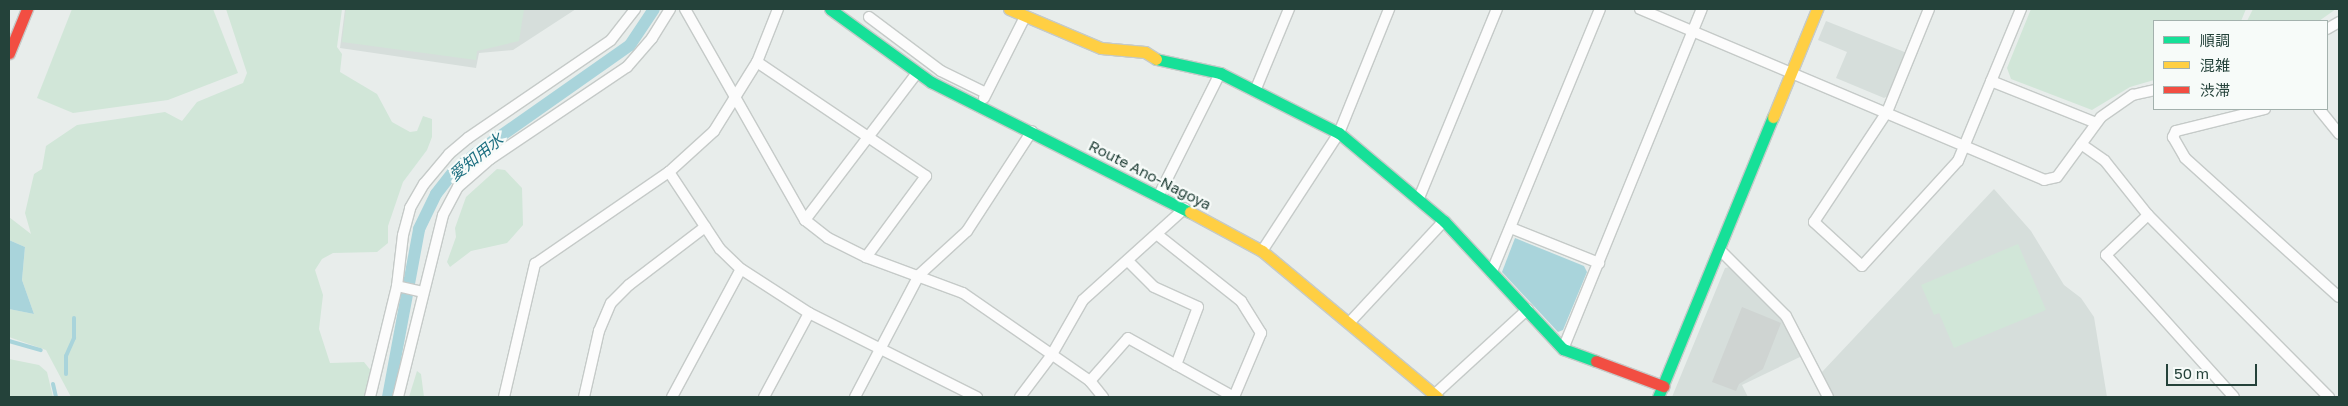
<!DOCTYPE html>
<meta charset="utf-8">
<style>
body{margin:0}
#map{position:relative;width:2348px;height:406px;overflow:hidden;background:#e8edeb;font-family:"Golos Text","Noto Sans JP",sans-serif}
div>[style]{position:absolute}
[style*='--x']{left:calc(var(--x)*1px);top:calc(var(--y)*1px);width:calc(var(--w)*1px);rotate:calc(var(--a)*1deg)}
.built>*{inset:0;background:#d6dedb}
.green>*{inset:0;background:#d1e6d8}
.water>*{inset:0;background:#a9d4db}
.stream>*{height:4px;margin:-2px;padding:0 2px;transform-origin:2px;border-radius:2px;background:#a9d4db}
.canal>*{height:12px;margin:-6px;padding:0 6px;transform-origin:6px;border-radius:6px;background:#a9d4db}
.building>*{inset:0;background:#cfd4d2}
.roads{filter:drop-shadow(1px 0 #c5cac8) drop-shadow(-1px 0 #c5cac8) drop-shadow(0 1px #c5cac8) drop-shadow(0 -1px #c5cac8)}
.street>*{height:10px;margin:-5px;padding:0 5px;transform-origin:5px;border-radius:5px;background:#fcfcfc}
.fast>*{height:11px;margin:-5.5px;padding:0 5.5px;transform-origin:5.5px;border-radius:5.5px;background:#16e098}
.slow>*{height:11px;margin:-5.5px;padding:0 5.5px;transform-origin:5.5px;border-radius:5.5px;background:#ffcf43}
.jam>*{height:11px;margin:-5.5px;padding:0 5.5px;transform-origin:5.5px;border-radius:5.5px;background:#f24e42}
span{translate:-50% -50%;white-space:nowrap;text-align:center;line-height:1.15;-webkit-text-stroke:4.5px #f7fbf9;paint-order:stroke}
.street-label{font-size:15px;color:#24423a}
.water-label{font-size:16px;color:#1c6f80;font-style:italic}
.frame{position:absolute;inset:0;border:10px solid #24423a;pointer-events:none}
.legend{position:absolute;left:2153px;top:20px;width:175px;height:90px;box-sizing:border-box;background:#f7fbf9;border:1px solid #a3b1ad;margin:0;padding:6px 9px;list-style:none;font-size:15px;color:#24423a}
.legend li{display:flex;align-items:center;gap:10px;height:25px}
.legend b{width:25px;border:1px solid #a3b1ad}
.scale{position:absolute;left:2166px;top:364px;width:91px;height:22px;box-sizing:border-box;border:2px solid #24423a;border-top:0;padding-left:6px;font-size:15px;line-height:18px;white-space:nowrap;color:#24423a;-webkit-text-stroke:4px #f7fbf9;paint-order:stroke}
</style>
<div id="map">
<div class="built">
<div style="clip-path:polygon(345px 9px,576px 9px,513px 50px,479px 53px,476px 68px,340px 48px)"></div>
<div style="clip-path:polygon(1826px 21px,1907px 53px,1890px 95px,1884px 98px,1836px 78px,1847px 52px,1818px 40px)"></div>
<div style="clip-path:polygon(1994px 189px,2031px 231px,2064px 285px,2081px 298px,2094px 317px,2107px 397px,1833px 397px,1822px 372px)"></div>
<div style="clip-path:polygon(1730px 267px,1784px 320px,1802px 356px,1742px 385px,1748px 397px,1672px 397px,1725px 268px)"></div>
</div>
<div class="green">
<div style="clip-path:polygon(72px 9px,213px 9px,238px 73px,168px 100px,73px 113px,37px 98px)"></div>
<div style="clip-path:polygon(226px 9px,342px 9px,337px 47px,342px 54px,340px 72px,377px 94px,392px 122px,410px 132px,417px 131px,423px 116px,432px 119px,432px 137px,427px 150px,403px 182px,388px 226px,388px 243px,377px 252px,333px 253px,322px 259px,315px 270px,323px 295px,319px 329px,330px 363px,364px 362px,372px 372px,366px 397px,71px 397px,46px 350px,9px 337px,9px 309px,34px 314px,22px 280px,25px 247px,9px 240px,9px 217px,31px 234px,25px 213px,34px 174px,42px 169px,46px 146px,77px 125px,165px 112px,182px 121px,197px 102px,243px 83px,247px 73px)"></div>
<div style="clip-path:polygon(346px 9px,524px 9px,519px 41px,477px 51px,476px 60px,342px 42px)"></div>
<div style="clip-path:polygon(2031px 9px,2246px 9px,2241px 21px,2154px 21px,2154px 80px,2130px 87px,2092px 110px,2011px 79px,2007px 68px)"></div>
<div style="clip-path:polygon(2253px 9px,2336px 9px,2319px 21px,2247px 21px)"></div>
<div style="clip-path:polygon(497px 169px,505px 170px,522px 188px,523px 225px,507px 243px,471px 251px,450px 267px,447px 262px,456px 237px,455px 228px,466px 197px)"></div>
<div style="clip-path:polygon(2018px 244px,2046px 310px,1954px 348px,1939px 313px,1934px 315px,1921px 285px)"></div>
<div style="clip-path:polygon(9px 359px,39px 365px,47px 372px,53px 397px,9px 397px)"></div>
<div style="clip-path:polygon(417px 371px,421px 374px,424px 397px,409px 397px)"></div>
</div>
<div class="water">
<div style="clip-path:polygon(1515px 238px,1584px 266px,1587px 272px,1563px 330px,1558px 332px,1502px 272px)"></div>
<div style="clip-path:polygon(9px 240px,25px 247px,22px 280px,34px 314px,9px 309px)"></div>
</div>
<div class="stream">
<div style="--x:9;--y:341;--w:33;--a:16"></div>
<div style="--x:66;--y:374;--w:18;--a:-90"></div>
<div style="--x:66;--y:356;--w:20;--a:-66"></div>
<div style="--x:74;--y:338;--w:20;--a:-90"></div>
<div style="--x:53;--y:384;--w:13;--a:77"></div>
</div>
<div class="canal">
<div style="--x:388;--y:397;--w:171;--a:-79.5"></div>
<div style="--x:419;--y:229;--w:39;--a:-64"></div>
<div style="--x:436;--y:194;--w:28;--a:-52"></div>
<div style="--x:453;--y:172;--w:28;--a:-39"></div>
<div style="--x:475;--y:154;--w:189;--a:-35.1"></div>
<div style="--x:630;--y:45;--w:43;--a:-56.3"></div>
</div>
<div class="building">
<div style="clip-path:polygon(1742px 307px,1781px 323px,1763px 369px,1739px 384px,1736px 391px,1712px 382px)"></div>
</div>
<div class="roads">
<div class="street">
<div style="--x:685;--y:9;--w:243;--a:60.4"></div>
<div style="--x:805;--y:220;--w:29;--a:38"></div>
<div style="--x:828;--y:238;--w:42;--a:26.6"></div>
<div style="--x:866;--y:257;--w:103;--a:20.4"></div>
<div style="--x:963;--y:293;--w:155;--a:34.7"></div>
<div style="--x:1090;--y:381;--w:21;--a:51"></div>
<div style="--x:1640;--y:9;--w:439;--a:22.9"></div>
<div style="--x:2044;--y:180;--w:13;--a:-13"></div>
<div style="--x:2057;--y:177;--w:74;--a:-53.7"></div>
<div style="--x:2101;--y:117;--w:39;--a:-35"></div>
<div style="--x:2133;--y:95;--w:22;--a:-13"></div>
<div style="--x:1929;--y:9;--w:111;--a:112.2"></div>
<div style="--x:1887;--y:112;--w:132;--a:123.6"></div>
<div style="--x:1814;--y:222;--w:65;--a:42.5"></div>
<div style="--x:1862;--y:266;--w:142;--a:-47.6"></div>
<div style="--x:1958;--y:161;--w:165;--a:-67.5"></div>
<div style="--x:869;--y:17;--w:90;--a:36.9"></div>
<div style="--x:941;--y:71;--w:50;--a:26.1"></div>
<div style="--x:2327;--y:29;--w:14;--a:-30"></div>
<div style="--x:757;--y:62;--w:204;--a:34"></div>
<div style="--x:926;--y:176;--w:101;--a:126.5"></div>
<div style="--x:1991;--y:81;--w:113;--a:21.8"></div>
<div style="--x:1255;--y:91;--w:89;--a:-67.5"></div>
<div style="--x:984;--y:98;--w:91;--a:-63.2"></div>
<div style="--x:2265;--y:109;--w:92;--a:166.1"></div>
<div style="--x:2176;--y:131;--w:7;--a:117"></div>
<div style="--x:2173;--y:137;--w:24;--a:60"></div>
<div style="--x:2185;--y:158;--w:207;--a:42.1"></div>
<div style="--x:2319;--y:109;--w:32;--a:51"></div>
<div style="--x:2081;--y:144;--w:29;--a:35"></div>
<div style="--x:2105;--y:161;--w:69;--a:51.5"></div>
<div style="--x:2148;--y:215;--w:58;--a:136.4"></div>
<div style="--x:2106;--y:255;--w:191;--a:48"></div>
<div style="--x:669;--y:172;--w:92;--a:56.5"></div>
<div style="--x:720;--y:249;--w:29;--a:44"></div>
<div style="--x:741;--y:269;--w:81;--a:32.9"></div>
<div style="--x:809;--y:313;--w:188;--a:26.6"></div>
<div style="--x:1159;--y:195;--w:136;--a:-63.4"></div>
<div style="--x:1419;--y:198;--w:204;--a:-67.6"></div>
<div style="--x:2148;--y:215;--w:257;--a:45.2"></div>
<div style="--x:805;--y:220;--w:185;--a:-52.7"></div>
<div style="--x:1511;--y:228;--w:95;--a:21.7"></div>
<div style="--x:1159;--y:236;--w:105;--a:38.4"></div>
<div style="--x:1241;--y:301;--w:38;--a:58"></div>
<div style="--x:1261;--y:333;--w:69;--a:112.9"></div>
<div style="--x:1720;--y:250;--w:93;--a:45"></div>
<div style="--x:1786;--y:316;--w:91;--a:62.6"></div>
<div style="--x:1262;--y:251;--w:141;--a:-56.9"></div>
<div style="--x:1339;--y:133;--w:134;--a:-68"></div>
<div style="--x:1129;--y:262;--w:35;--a:45"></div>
<div style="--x:1154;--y:287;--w:48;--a:24.4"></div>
<div style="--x:1198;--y:307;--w:62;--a:110.8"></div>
<div style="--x:1492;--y:271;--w:283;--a:-67.6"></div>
<div style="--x:397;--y:286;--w:26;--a:13"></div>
<div style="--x:1350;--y:322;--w:138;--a:-47.1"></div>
<div style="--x:1563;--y:349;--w:367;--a:-67.8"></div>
<div style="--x:1090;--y:381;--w:57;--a:-48.5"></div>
<div style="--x:1128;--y:338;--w:121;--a:29.1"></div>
<div style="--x:1434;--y:395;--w:127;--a:-42.5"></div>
<div style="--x:370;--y:397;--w:114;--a:-76.3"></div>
<div style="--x:397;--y:286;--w:51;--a:-83.3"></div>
<div style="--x:403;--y:235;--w:28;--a:-75"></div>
<div style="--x:410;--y:208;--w:28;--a:-60"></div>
<div style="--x:424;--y:184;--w:39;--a:-50"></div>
<div style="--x:449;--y:154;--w:25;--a:-40"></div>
<div style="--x:468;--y:138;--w:173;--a:-34.4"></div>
<div style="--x:611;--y:40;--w:39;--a:-52"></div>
<div style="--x:398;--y:397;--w:187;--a:-76.1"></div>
<div style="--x:443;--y:215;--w:32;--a:-62"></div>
<div style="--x:458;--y:187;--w:43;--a:-41.2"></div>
<div style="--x:490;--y:159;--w:165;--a:-33.9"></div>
<div style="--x:627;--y:67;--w:38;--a:-49"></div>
<div style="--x:652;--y:38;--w:34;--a:-58"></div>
<div style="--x:504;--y:397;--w:137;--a:-76.9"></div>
<div style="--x:535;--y:264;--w:163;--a:-34.5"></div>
<div style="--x:669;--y:172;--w:61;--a:-42.3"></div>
<div style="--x:714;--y:131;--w:81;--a:-58.1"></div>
<div style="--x:757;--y:62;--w:57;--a:-68.4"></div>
<div style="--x:584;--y:397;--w:68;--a:-77.2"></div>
<div style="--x:599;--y:331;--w:30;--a:-67"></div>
<div style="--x:611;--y:303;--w:25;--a:-45"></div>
<div style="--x:629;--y:285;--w:96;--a:-37.3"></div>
<div style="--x:672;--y:397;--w:145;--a:-61.7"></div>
<div style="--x:764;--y:397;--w:95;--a:-61.8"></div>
<div style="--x:855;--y:397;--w:138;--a:-62.3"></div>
<div style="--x:919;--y:275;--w:65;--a:-42.5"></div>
<div style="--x:967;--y:231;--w:119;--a:-57"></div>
<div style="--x:1020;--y:397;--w:51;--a:-52.9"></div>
<div style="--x:1051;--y:356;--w:64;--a:-60.3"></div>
<div style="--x:1083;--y:300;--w:137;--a:-42"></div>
</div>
<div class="fast">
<div style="--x:830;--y:9;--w:125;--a:35.9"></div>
<div style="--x:931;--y:82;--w:290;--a:26.7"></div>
<div style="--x:1156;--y:59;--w:66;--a:12.3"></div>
<div style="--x:1220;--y:73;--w:133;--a:26.8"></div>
<div style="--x:1339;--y:133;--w:137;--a:40"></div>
<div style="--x:1444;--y:221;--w:175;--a:47.1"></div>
<div style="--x:1563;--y:349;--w:35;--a:20"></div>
<div style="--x:1658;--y:397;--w:303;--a:-67.7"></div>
</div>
<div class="slow">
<div style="--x:1009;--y:9;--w:100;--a:23"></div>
<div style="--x:1101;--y:48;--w:44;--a:5.2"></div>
<div style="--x:1145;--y:52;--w:13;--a:32"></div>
<div style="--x:1773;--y:117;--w:117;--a:-67.8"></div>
<div style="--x:1190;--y:212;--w:82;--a:28.4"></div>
<div style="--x:1262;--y:251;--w:228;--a:39.8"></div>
</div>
<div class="jam">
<div style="--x:9;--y:53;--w:48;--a:-67.8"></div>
<div style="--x:1596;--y:361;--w:72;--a:20.5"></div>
</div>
</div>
<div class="street-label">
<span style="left:1150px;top:175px;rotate:27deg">Route Ano-Nagoya</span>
</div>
<div class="water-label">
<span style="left:476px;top:157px;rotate:-39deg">愛知用水</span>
</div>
<div class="frame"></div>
<ul class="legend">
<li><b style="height:6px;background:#16e098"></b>順調</li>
<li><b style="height:6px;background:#ffcf43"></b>混雑</li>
<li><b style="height:6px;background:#f24e42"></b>渋滞</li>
</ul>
<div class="scale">50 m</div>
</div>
